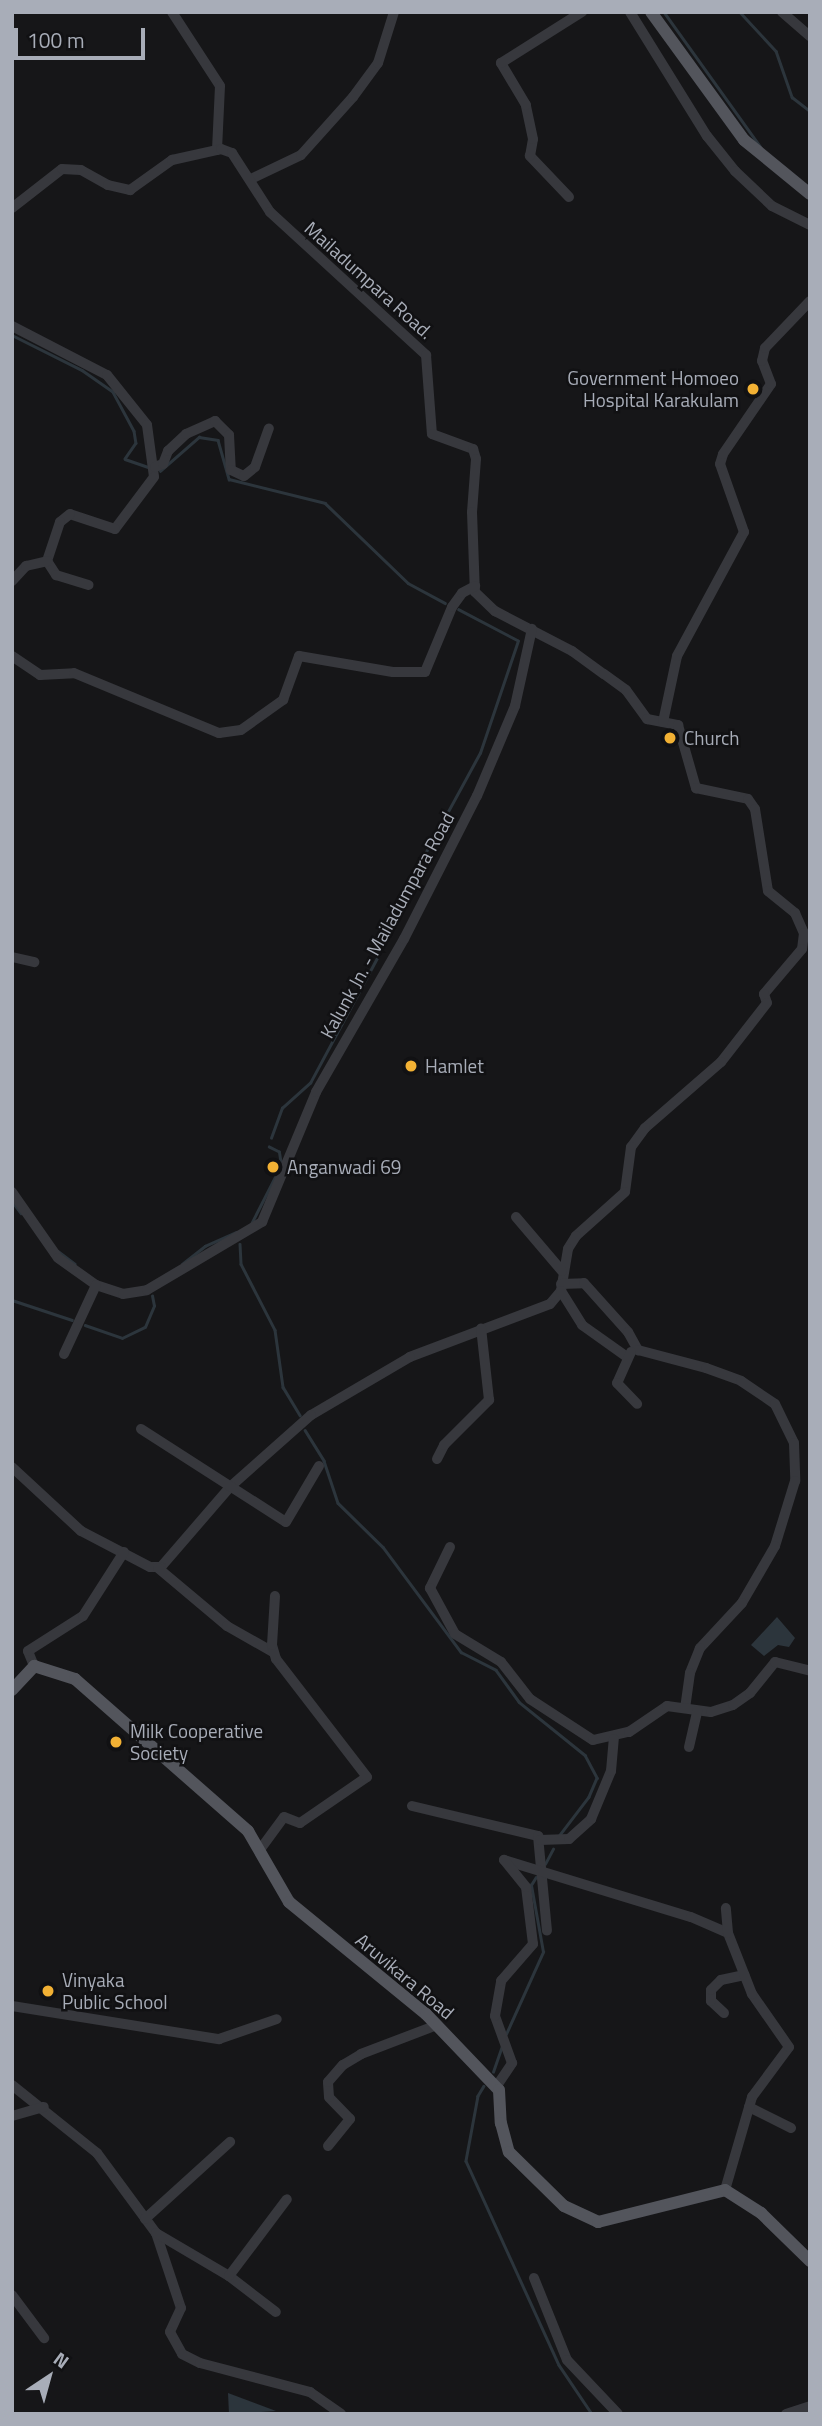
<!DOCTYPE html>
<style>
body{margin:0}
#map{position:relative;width:822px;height:2426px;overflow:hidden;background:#161618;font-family:"Titillium Web",sans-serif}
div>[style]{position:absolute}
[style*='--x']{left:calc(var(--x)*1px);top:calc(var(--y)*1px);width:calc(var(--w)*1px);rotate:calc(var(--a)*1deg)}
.water>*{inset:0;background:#2c353c}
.stream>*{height:2.5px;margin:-1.25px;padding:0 1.25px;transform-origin:1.25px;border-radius:1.25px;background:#2c353c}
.minor>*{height:10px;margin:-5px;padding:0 5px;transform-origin:5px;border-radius:5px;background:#37383d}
.major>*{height:12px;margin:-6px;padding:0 6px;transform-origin:6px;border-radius:6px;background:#53555c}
.dots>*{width:19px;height:19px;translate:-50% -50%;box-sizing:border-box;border:4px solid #111113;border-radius:50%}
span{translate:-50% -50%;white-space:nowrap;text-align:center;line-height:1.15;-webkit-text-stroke:5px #111113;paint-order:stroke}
.street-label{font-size:19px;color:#a8adb8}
.poi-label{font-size:19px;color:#a8adb8}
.right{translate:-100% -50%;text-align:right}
.left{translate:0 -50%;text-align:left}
.frame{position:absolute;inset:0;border:14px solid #a8adb8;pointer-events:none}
.north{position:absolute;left:14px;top:2342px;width:70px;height:70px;-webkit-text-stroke:5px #111113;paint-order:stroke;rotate:36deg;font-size:19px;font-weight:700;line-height:28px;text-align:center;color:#a8adb8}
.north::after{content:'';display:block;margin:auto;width:24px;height:32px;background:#a8adb8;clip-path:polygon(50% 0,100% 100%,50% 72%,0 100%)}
.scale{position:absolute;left:14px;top:28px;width:131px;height:32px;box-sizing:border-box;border:4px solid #a8adb8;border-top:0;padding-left:9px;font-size:21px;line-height:24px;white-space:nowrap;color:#a8adb8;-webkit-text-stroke:5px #111113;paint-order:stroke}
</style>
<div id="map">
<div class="water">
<div style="clip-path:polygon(777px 1617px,795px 1638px,789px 1647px,778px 1645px,764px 1656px,751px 1645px)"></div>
<div style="clip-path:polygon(228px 2393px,276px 2411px,229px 2414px)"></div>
</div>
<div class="stream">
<div style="--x:664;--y:12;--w:165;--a:54.4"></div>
<div style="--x:740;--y:12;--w:53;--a:47.3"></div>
<div style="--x:776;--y:51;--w:49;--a:70.8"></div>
<div style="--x:792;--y:97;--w:23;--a:38"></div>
<div style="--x:12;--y:335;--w:78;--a:26.6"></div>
<div style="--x:82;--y:370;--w:38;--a:35"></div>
<div style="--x:113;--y:392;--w:44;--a:61.7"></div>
<div style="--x:134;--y:431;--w:12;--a:81"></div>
<div style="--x:136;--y:443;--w:19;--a:125"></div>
<div style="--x:125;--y:459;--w:24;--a:19"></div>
<div style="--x:160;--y:471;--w:52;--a:-41.1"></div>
<div style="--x:199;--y:437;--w:19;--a:9"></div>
<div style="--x:218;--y:440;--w:41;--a:74.2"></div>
<div style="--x:229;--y:479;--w:99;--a:14"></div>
<div style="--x:325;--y:503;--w:115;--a:43.9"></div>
<div style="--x:408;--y:583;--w:42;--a:28.4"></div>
<div style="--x:271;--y:1138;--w:32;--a:-70"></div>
<div style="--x:282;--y:1108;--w:38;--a:-42"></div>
<div style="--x:310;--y:1083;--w:144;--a:-61.8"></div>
<div style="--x:378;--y:956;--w:54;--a:-69.6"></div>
<div style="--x:397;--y:905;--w:173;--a:-61.4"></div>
<div style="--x:480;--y:753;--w:118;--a:-71.3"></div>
<div style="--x:518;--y:641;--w:67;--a:-152.3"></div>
<div style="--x:12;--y:1201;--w:15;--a:53"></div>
<div style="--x:251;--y:1224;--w:66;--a:-63"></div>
<div style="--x:281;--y:1165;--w:13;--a:-99"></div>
<div style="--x:279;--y:1152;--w:11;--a:-153"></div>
<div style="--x:240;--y:1244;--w:20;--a:87"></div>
<div style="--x:241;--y:1264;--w:74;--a:62.7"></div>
<div style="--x:275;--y:1330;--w:58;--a:82"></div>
<div style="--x:283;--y:1387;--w:33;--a:59"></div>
<div style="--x:58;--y:1251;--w:21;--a:37"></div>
<div style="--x:182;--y:1264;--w:29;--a:-38"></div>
<div style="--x:205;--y:1246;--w:34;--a:-24"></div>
<div style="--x:12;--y:1300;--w:63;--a:18.4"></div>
<div style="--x:85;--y:1325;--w:39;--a:19"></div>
<div style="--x:122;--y:1338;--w:25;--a:-26"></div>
<div style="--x:145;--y:1327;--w:23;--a:-67"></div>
<div style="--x:154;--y:1306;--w:10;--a:-101"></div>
<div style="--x:305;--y:1430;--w:36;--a:58"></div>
<div style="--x:324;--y:1461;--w:44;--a:71.6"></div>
<div style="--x:338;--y:1503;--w:63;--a:44.4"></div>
<div style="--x:383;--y:1547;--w:131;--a:53.4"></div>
<div style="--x:461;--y:1652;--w:39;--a:27"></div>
<div style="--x:496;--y:1670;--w:39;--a:54"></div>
<div style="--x:519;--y:1702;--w:85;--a:38.8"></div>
<div style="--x:585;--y:1755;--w:26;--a:62"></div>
<div style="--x:597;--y:1778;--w:21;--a:113"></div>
<div style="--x:589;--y:1797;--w:48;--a:127.3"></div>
<div style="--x:545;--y:1864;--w:17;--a:-62"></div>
<div style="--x:506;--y:2034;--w:90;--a:-65.7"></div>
<div style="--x:543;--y:1952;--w:68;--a:-100.2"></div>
<div style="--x:531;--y:1885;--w:9;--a:-58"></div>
<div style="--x:493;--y:2072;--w:28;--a:-71"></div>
<div style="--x:484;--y:2086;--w:12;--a:121"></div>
<div style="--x:478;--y:2096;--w:66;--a:100.5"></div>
<div style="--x:466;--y:2161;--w:224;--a:65.5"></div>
<div style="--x:559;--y:2365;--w:59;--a:56"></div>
</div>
<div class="minor">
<div style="--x:172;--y:12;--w:88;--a:57"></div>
<div style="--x:220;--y:86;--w:64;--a:92.7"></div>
<div style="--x:630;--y:12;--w:146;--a:58.2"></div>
<div style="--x:707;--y:136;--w:45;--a:51.3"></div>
<div style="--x:735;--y:171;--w:51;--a:43.4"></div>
<div style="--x:772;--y:206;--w:42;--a:26.6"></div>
<div style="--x:782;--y:12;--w:37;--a:41"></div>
<div style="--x:251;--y:179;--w:55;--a:-25.6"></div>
<div style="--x:301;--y:155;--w:78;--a:-48.1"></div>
<div style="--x:353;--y:97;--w:42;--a:-53.7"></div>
<div style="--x:378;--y:63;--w:53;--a:-72.6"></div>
<div style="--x:569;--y:197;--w:57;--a:-133.6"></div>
<div style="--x:530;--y:156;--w:17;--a:-80"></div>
<div style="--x:533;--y:139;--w:35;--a:-102"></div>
<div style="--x:526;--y:105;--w:49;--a:-120.8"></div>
<div style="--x:501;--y:63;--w:96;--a:-32.2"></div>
<div style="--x:12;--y:208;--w:63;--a:-38"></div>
<div style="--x:62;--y:169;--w:19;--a:3"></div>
<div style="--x:81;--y:170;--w:31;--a:29"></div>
<div style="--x:108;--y:185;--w:23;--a:13"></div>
<div style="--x:130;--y:190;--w:52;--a:-35.5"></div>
<div style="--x:172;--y:160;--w:50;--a:-12.7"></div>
<div style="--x:221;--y:149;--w:12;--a:20"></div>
<div style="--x:232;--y:153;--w:70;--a:57.2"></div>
<div style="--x:270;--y:212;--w:212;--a:42.5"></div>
<div style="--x:426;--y:355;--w:79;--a:85.7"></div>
<div style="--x:432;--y:434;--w:44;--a:20.1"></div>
<div style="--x:473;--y:449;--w:10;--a:73"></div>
<div style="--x:476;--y:459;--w:53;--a:94.3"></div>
<div style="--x:472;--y:512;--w:80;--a:87.9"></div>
<div style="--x:475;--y:592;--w:28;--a:44"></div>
<div style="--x:495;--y:611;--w:87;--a:27.5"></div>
<div style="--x:572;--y:651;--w:39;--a:36"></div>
<div style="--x:604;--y:674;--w:27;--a:36"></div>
<div style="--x:626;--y:690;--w:36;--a:54"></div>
<div style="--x:647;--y:719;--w:32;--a:11"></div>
<div style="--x:678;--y:725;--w:66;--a:74.1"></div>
<div style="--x:696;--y:788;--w:53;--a:11.9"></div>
<div style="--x:748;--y:799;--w:12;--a:55"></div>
<div style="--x:755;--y:809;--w:83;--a:81"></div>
<div style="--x:768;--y:891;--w:35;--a:39"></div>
<div style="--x:795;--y:913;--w:22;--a:66"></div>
<div style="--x:804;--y:933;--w:16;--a:97"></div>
<div style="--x:802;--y:949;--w:59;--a:130.2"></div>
<div style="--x:764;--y:994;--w:9;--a:72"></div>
<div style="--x:767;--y:1003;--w:75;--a:127.9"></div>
<div style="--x:721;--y:1062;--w:101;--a:139"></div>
<div style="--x:645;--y:1128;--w:24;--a:126"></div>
<div style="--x:631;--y:1147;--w:45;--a:97.6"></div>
<div style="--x:625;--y:1192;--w:66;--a:138.1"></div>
<div style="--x:576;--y:1236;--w:15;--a:122"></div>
<div style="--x:568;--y:1249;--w:43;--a:99.5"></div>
<div style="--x:561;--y:1291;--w:17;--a:130"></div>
<div style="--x:550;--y:1304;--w:150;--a:159.3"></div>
<div style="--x:410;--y:1357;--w:115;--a:149.6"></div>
<div style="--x:311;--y:1415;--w:108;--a:138.4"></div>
<div style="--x:230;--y:1487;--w:106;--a:130.8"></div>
<div style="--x:161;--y:1567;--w:11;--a:180"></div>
<div style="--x:150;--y:1567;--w:78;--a:-152.4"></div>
<div style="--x:81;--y:1531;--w:94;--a:-137.2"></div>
<div style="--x:12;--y:326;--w:107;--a:27.3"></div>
<div style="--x:107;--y:375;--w:64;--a:51.3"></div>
<div style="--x:147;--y:425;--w:52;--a:82.3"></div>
<div style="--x:154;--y:477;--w:65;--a:126.9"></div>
<div style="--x:115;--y:529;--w:47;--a:-161.6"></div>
<div style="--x:70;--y:514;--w:13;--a:141"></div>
<div style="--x:60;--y:522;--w:41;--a:108.4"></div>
<div style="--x:47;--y:561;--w:17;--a:57"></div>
<div style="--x:56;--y:575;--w:34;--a:17"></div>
<div style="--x:155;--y:467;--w:9;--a:-21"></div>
<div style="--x:163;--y:464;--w:14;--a:-69"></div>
<div style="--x:168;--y:451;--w:25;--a:-43"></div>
<div style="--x:186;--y:434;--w:32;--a:-24"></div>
<div style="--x:215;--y:421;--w:20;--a:45"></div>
<div style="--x:229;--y:435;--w:35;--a:87"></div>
<div style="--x:231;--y:470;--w:14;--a:25"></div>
<div style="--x:244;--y:476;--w:14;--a:-39"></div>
<div style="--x:255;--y:467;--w:41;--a:-70.3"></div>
<div style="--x:12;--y:581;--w:21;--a:-47"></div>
<div style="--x:26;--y:566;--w:22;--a:-13"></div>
<div style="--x:12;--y:656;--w:34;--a:34"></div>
<div style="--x:40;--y:675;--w:34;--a:-3"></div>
<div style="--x:74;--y:673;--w:157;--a:22.5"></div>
<div style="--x:219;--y:733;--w:22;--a:-8"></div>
<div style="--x:241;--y:730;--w:52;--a:-35.5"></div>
<div style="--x:283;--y:700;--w:47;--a:-70"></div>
<div style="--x:299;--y:656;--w:95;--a:9.7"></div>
<div style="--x:393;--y:672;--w:32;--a:0"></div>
<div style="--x:425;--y:672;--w:70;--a:-67.4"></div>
<div style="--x:452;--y:607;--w:17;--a:-54"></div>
<div style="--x:462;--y:593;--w:15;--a:-28"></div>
<div style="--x:663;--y:722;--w:67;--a:-78"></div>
<div style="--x:677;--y:656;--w:141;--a:-61.6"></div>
<div style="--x:744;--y:532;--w:72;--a:-109.4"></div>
<div style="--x:720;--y:464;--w:10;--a:-73"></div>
<div style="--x:723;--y:454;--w:85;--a:-55.6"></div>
<div style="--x:771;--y:384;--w:25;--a:-111"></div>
<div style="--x:762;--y:361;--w:13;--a:-77"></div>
<div style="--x:765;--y:348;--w:65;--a:-46.2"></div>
<div style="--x:12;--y:957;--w:23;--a:13"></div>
<div style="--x:12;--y:1192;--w:80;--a:55.1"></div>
<div style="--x:58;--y:1258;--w:47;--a:35.4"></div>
<div style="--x:96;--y:1285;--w:28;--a:18"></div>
<div style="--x:123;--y:1294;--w:24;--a:-9"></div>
<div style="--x:147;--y:1290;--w:134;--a:-30.6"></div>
<div style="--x:262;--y:1222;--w:141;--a:-67.4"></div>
<div style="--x:316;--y:1092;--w:177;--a:-60.1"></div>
<div style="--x:404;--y:939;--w:161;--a:-63"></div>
<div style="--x:477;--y:796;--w:98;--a:-67.1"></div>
<div style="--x:515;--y:706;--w:79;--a:-77.6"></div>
<div style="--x:516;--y:1217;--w:71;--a:49.6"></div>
<div style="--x:561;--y:1284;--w:23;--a:-2"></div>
<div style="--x:584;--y:1283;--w:66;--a:48.1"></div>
<div style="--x:628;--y:1332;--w:21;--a:61"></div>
<div style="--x:638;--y:1350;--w:70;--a:14.8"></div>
<div style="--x:706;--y:1368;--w:37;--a:20"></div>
<div style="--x:741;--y:1381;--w:41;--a:34.1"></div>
<div style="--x:775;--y:1404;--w:43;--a:64"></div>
<div style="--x:794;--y:1443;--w:38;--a:88"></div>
<div style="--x:795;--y:1481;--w:68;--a:107.1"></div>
<div style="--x:775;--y:1546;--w:66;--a:120.1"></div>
<div style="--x:742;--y:1603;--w:62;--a:133"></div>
<div style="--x:700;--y:1648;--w:27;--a:112"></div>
<div style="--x:690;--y:1673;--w:34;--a:98"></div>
<div style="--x:561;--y:1291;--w:40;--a:58"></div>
<div style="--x:582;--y:1325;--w:55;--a:35.4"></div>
<div style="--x:631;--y:1352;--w:34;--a:114"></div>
<div style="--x:617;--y:1383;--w:29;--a:46"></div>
<div style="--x:64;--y:1354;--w:76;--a:-65.1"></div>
<div style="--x:141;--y:1429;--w:172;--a:32.7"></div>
<div style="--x:286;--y:1522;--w:65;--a:-59.5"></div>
<div style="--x:437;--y:1459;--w:16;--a:-63"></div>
<div style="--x:444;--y:1445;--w:64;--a:-45"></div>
<div style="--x:489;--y:1400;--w:72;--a:-96.3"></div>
<div style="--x:450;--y:1547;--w:46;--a:116"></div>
<div style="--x:430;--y:1588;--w:52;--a:61.5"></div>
<div style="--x:455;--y:1634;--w:54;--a:31.3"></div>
<div style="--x:501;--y:1662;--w:47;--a:51.9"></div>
<div style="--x:530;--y:1699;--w:75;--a:33.1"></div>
<div style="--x:593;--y:1740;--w:37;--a:-13"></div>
<div style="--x:629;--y:1732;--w:46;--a:-34.4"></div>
<div style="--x:667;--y:1706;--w:44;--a:7.8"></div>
<div style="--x:711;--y:1712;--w:23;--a:-18"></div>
<div style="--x:733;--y:1705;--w:21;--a:-35"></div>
<div style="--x:750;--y:1693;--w:40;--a:-51"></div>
<div style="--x:775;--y:1662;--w:36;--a:14"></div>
<div style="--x:158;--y:1568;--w:90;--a:40"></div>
<div style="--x:227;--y:1626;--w:53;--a:29.5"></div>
<div style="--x:34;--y:1666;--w:16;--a:-112"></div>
<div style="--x:28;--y:1651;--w:65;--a:-32.5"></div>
<div style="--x:83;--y:1616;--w:76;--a:-57.4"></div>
<div style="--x:689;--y:1747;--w:37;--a:-77"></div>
<div style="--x:412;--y:1806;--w:130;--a:13.4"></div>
<div style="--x:538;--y:1836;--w:95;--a:84.6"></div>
<div style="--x:540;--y:1840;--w:29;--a:-2"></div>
<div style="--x:569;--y:1839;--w:30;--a:-42"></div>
<div style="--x:591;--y:1819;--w:52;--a:-67.4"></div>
<div style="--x:611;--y:1771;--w:32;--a:-85"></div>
<div style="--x:259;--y:1851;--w:42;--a:-53.7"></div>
<div style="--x:284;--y:1817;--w:17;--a:21"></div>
<div style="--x:300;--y:1823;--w:81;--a:-34.5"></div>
<div style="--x:367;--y:1777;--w:149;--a:-127.6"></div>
<div style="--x:276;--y:1659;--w:15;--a:-106"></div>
<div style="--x:272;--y:1645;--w:49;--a:-86.5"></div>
<div style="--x:504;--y:1860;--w:195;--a:17"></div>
<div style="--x:691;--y:1917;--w:40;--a:23.4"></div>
<div style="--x:12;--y:2006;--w:210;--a:9.1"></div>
<div style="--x:219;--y:2039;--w:61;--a:-19"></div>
<div style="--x:724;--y:2013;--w:18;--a:-137"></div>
<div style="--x:711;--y:2001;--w:11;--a:-90"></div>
<div style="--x:711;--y:1990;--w:14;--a:-45"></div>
<div style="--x:721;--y:1980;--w:24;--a:-12"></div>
<div style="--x:12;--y:2085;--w:109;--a:38.7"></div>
<div style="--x:97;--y:2153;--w:99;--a:53.6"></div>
<div style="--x:156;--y:2233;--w:79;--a:71.6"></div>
<div style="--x:181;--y:2308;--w:26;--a:115"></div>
<div style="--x:170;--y:2332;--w:25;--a:61"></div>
<div style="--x:182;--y:2354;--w:20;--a:27"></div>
<div style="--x:200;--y:2363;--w:114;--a:14.8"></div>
<div style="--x:310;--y:2392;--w:38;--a:35"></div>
<div style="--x:496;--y:2087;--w:29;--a:-56"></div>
<div style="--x:512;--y:2063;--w:50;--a:-109.9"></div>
<div style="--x:495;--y:2016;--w:36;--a:-80"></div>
<div style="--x:501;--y:1981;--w:49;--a:-49.1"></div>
<div style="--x:533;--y:1944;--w:57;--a:-97"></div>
<div style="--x:526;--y:1887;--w:35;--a:-129"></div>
<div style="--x:749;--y:2107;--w:47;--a:26.6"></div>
<div style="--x:12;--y:2116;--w:33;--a:-16"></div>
<div style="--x:328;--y:2146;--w:35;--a:-51"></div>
<div style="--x:350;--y:2119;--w:30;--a:-134"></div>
<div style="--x:329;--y:2097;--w:15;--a:-94"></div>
<div style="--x:328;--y:2082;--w:23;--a:-49"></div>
<div style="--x:343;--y:2065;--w:21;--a:-31"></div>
<div style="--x:361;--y:2054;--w:81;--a:-20.9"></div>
<div style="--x:725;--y:2190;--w:97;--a:-73.8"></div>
<div style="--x:752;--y:2097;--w:62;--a:-53.5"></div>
<div style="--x:789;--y:2047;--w:65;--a:-124.9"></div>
<div style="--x:752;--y:1994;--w:66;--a:-111.5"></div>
<div style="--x:728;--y:1933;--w:25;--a:-95"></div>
<div style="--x:145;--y:2219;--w:115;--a:-42.2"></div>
<div style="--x:156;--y:2233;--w:85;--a:30.5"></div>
<div style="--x:229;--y:2276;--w:59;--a:37.5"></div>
<div style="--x:229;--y:2276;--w:96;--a:-53"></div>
<div style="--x:534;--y:2278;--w:88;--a:68.1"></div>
<div style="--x:567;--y:2360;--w:74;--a:46.6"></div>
<div style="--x:12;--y:2295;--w:54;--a:53.3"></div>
<div style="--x:786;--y:2414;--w:25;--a:-18"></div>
</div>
<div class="major">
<div style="--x:651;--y:12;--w:158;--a:54"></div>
<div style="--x:744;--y:140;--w:85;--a:39.3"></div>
<div style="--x:12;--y:1690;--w:33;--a:-47"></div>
<div style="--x:34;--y:1666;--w:43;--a:17.6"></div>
<div style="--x:75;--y:1679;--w:230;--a:41.3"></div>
<div style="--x:248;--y:1831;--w:82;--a:60"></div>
<div style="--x:289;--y:1902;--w:177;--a:39.3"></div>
<div style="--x:426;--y:2014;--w:105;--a:46.2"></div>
<div style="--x:499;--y:2090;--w:33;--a:87"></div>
<div style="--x:501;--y:2123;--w:30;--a:75"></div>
<div style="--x:509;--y:2152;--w:77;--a:44.5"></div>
<div style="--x:564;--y:2206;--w:38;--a:25"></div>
<div style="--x:598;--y:2222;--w:131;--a:-14.1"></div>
<div style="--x:725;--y:2190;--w:43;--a:32.6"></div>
<div style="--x:761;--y:2213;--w:69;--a:44.4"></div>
</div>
<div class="dots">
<div style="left:753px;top:389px;background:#f2b134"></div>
<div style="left:670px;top:738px;background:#f2b134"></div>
<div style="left:411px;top:1066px;background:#f2b134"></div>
<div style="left:273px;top:1167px;background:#f2b134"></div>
<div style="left:116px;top:1742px;background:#f2b134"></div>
<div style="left:48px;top:1991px;background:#f2b134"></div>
</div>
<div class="street-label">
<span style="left:369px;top:280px;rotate:42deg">Mailadumpara Road.</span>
<span style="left:387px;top:925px;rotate:-61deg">Kalunk Jn. - Mailadumpara Road</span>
<span style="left:405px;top:1976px;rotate:40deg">Aruvikara Road</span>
</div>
<div class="poi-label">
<span class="right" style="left:739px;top:389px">Government Homoeo<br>Hospital Karakulam</span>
<span class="left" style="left:684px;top:738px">Church</span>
<span class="left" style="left:425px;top:1066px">Hamlet</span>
<span class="left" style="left:287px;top:1167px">Anganwadi 69</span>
<span class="left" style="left:130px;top:1742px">Milk Cooperative<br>Society</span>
<span class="left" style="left:62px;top:1991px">Vinyaka<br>Public School</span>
</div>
<div class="frame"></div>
<div class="north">N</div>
<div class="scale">100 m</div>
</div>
